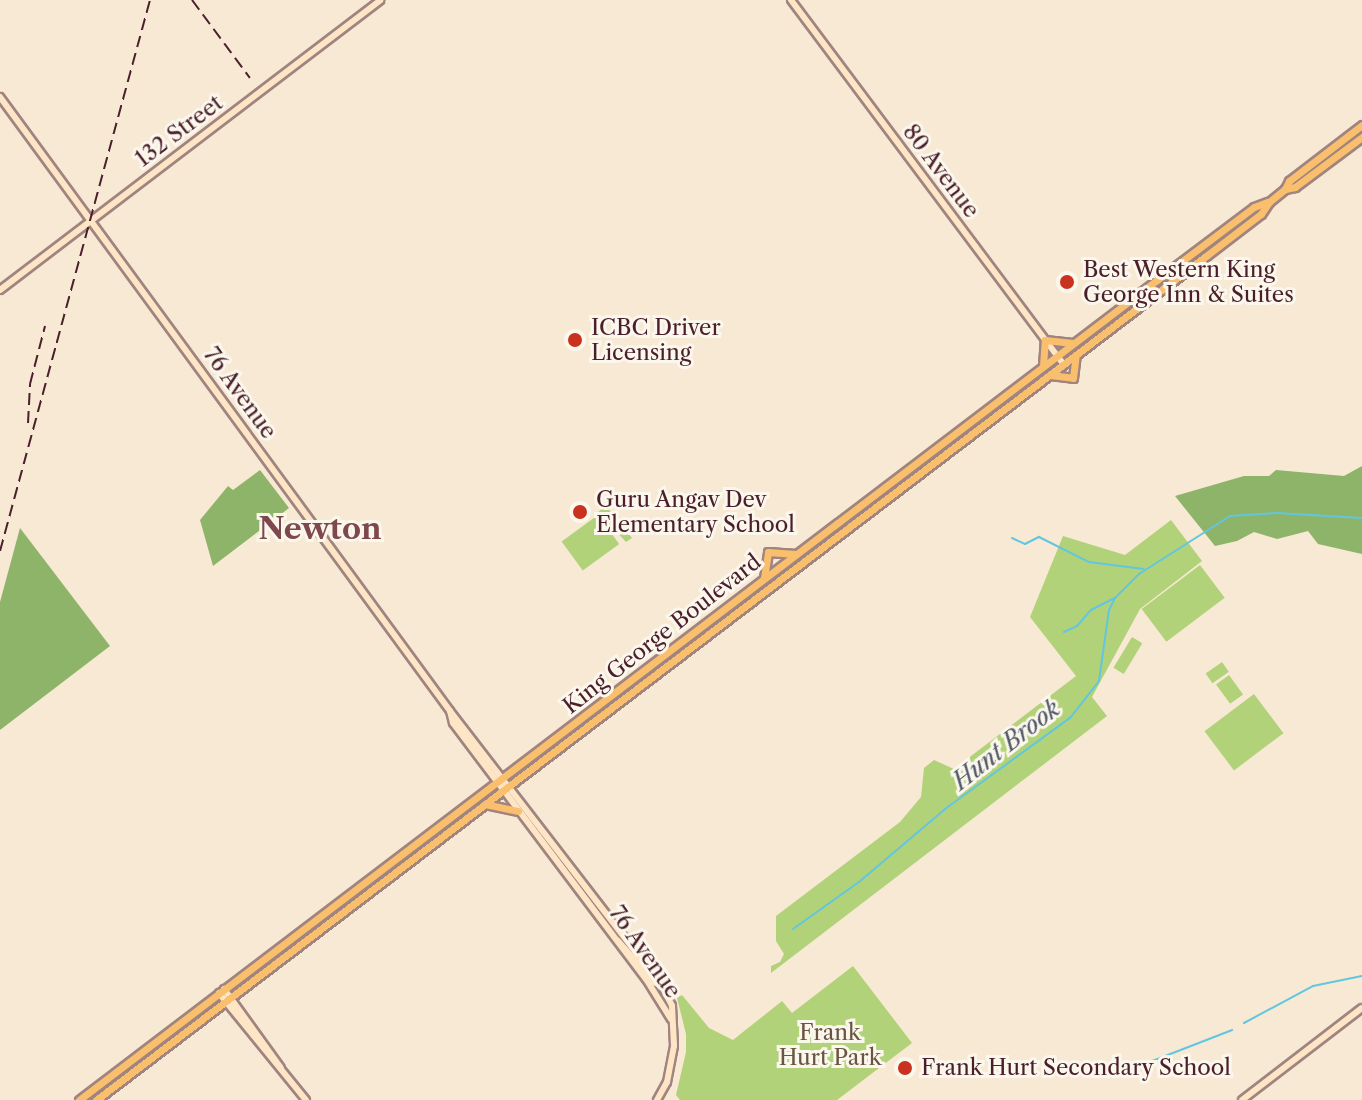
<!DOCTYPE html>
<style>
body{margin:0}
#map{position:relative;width:1362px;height:1100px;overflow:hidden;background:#f7e9d4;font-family:"Libre Caslon Text",serif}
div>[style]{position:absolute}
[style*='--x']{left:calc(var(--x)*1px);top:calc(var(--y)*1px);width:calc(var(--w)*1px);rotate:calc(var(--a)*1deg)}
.green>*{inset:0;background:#b2d279;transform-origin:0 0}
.forest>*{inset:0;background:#8db469}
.stream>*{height:2px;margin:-1px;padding:0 1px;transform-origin:1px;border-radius:1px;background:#62c6e0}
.roads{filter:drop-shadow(2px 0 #a08480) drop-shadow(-2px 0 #a08480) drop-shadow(0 2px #a08480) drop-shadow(0 -2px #a08480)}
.secondary>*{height:6px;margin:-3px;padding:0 3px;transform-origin:3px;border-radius:3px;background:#fde5c5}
.primary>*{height:7px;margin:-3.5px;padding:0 3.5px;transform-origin:3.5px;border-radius:3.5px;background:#f9bf6d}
.rail>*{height:2px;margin-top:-1px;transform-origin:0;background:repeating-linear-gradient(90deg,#4a1f2b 0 12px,transparent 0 18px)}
.dots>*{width:22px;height:22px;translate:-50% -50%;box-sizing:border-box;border:4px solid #fbf7ec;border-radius:50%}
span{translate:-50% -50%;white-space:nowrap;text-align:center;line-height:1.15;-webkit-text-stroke:6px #fbf7ec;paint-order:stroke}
.street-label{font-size:22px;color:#4a1f2b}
.poi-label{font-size:22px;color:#4a1f2b}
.left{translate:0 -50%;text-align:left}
.park-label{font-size:22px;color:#695542}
.water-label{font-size:24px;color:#52596a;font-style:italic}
.district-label{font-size:30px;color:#7e484d;font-weight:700}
</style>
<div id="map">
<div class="green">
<div style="clip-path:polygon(606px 506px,632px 538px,626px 542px,598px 512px)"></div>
<div style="left:598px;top:515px;width:36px;height:45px;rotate:54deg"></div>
<div style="clip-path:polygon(1171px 520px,1202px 561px,1140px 609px,1092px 697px,1107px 716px,771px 973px,771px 966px,780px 962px,784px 954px,776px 941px,776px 916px,900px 822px,921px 797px,924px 768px,934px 760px,954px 769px,1076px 676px,1030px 617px,1063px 536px,1125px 555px)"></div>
<div style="left:1200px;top:565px;width:41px;height:73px;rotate:53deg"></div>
<div style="left:1132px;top:637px;width:12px;height:36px;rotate:31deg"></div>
<div style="left:1222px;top:662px;width:12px;height:20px;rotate:55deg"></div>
<div style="left:1229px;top:675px;width:24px;height:16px;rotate:54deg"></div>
<div style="left:1254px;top:694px;width:49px;height:62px;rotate:53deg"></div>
<div style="clip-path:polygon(853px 966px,912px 1043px,837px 1100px,680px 1100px,676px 1095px,686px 1052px,686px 1034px,677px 998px,682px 995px,709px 1028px,733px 1040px,782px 1001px,792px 1013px)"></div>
</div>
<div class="forest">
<div style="clip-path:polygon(1362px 466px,1362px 554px,1318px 544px,1308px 531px,1277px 539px,1254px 532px,1237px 541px,1215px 546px,1175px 496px,1244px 476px,1269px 476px,1276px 470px,1344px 476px)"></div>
<div style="clip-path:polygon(260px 470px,289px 508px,213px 566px,200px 520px,228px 486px,233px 490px)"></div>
<div style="clip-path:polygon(20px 528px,110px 646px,0 730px,0 602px)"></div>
</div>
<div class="stream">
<div style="--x:1012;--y:538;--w:14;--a:25"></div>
<div style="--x:1025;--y:544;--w:16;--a:-27"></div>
<div style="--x:1039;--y:537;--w:56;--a:26.6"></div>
<div style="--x:1089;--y:562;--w:55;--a:7.3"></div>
<div style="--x:1064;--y:632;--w:14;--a:-25"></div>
<div style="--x:1077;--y:626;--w:21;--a:-49"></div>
<div style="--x:1091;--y:610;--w:27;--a:-27"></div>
<div style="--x:793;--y:929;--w:81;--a:-35.5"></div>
<div style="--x:859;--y:882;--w:113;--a:-40.3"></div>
<div style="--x:945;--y:809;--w:155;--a:-36.1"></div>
<div style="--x:1070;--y:718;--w:47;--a:-51.9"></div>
<div style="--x:1099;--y:681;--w:72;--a:-82"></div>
<div style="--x:1109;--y:610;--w:13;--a:-63"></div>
<div style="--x:1115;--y:598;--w:34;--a:-45"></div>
<div style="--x:1139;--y:574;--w:108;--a:-32.5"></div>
<div style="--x:1230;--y:516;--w:47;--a:-3.7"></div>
<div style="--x:1277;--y:513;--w:85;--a:3.4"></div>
<div style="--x:1244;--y:1023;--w:78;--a:-28.2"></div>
<div style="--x:1313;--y:986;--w:50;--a:-11.5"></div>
<div style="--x:1111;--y:1077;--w:130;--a:-21.2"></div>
</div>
<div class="roads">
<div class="secondary">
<div style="--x:791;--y:0;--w:454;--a:53.2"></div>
<div style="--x:0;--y:97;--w:761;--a:53.76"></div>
<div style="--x:450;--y:711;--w:347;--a:52.4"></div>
<div style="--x:662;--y:986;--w:22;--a:63"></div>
<div style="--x:672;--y:1006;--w:40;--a:87.1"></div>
<div style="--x:674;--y:1046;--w:37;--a:101"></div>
<div style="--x:667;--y:1082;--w:21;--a:119"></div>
<div style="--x:0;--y:290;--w:478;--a:-37.3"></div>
<div style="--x:450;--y:711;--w:12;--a:76"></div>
<div style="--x:453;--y:723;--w:321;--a:53"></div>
<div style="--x:646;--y:979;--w:47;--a:58"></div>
<div style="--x:618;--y:941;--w:55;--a:48.7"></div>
<div style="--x:654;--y:982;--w:9;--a:27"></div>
<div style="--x:224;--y:989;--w:97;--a:54.2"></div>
<div style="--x:219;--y:993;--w:138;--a:50.9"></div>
<div style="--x:1242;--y:1100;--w:151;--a:-37.5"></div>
</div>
<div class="primary">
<div style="--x:1285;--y:189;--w:9;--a:-63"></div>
<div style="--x:1289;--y:181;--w:92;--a:-37.5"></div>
<div style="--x:1043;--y:366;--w:26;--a:-86"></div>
<div style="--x:1045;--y:340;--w:28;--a:6"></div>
<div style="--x:1050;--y:375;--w:23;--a:7"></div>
<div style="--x:1073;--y:378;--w:23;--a:-83"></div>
<div style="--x:764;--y:578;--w:26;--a:-81"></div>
<div style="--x:768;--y:552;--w:28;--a:4"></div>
<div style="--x:485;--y:804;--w:34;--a:12"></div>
<div style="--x:79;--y:1100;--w:1354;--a:-37.26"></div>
<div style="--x:1157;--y:280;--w:121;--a:-37"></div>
<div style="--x:1254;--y:207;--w:14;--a:-21"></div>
<div style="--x:96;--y:1100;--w:1394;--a:-37.25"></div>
<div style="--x:1206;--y:256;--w:69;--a:-37.4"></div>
<div style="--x:1261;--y:214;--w:14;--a:-56"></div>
<div style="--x:1269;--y:202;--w:21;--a:-39"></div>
<div style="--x:1285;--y:189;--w:10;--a:-11"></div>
<div style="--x:1295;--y:187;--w:84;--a:-36.7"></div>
</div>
</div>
<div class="rail">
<div style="--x:192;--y:0;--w:97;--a:53.4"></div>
<div style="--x:28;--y:423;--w:39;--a:-87"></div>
<div style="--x:30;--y:384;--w:60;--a:-75.5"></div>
<div style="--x:0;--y:551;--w:571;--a:-74.77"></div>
</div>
<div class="dots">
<div style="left:1067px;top:282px;background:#c8321e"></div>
<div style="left:575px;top:340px;background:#c8321e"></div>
<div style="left:580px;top:512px;background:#c8321e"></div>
<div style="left:905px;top:1068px;background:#c8321e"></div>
</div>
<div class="street-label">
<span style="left:179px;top:131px;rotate:-37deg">132 Street</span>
<span style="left:941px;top:171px;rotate:53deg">80 Avenue</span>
<span style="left:240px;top:393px;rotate:54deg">76 Avenue</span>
<span style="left:662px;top:634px;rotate:-38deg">King George Boulevard</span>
<span style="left:645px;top:952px;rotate:55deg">76 Avenue</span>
</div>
<div class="poi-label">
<span class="left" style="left:1083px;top:282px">Best Western King<br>George Inn &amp; Suites</span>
<span class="left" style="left:591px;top:340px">ICBC Driver<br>Licensing</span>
<span class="left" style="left:596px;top:512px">Guru Angav Dev<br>Elementary School</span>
<span class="left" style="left:921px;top:1068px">Frank Hurt Secondary School</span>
</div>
<div class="park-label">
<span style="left:830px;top:1045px">Frank<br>Hurt Park</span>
</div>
<div class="water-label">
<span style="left:1006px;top:745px;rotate:-38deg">Hunt Brook</span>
</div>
<div class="district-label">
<span style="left:320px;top:529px">Newton</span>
</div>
</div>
